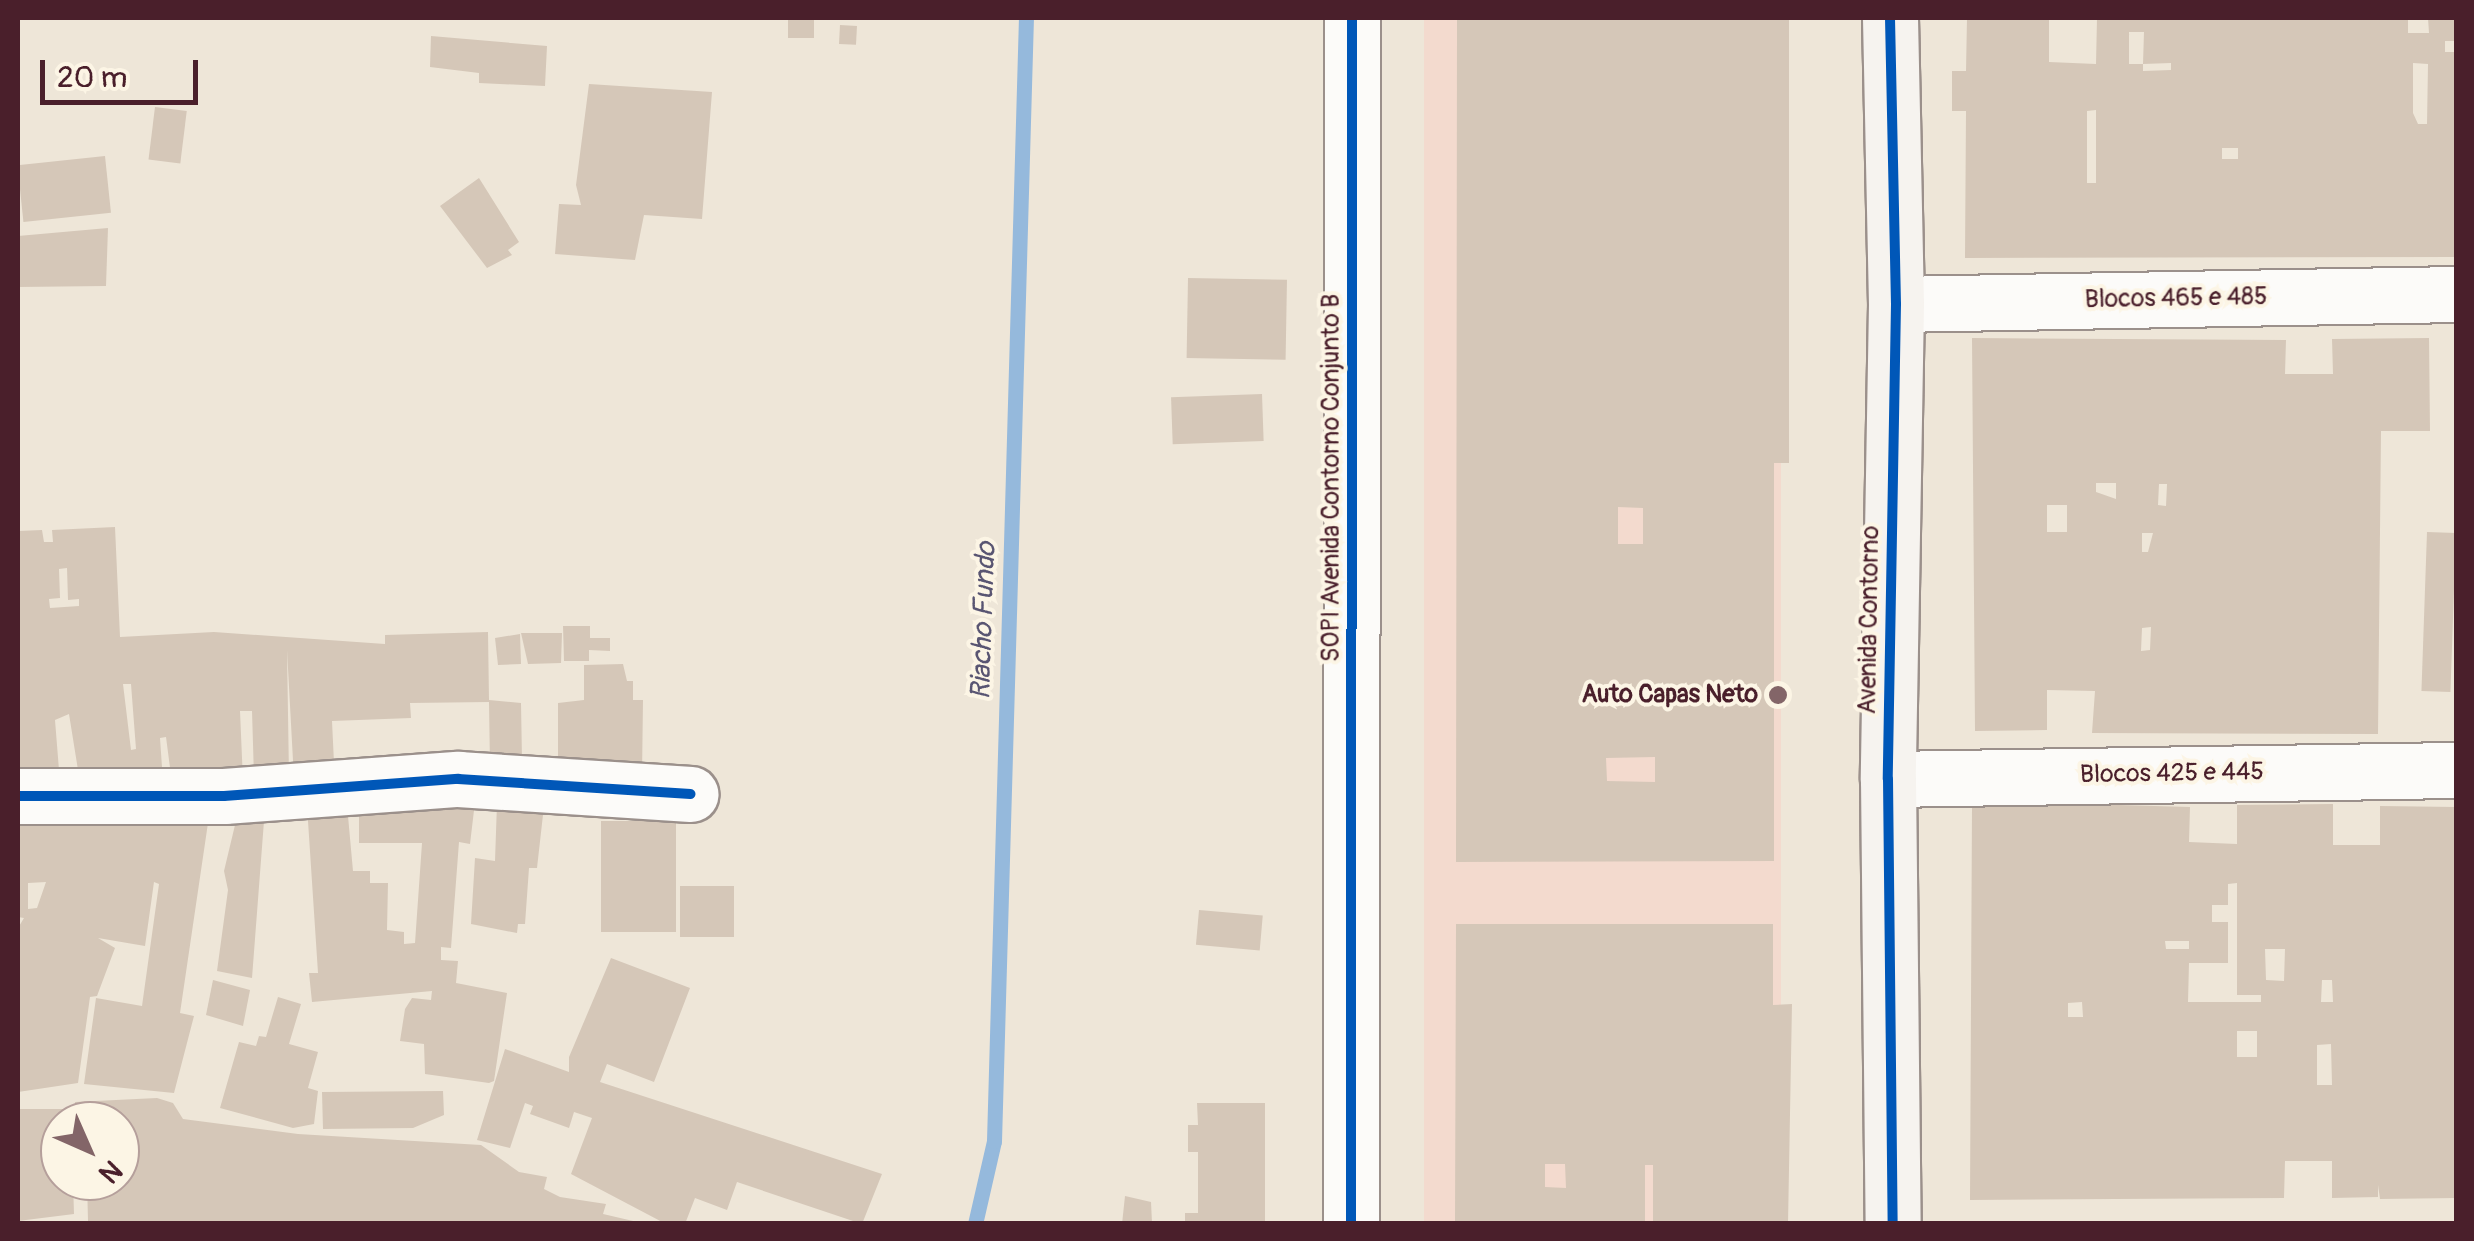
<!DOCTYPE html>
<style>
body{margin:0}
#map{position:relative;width:2474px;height:1241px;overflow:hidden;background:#eee6d8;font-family:Pangolin,sans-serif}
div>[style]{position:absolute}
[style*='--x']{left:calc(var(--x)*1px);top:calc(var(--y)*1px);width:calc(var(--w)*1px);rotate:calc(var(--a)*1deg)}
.built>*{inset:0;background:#f3dace;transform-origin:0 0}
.stream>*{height:15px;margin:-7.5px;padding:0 7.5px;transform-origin:7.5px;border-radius:7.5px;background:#95b9dc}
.building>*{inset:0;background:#d5c7b8;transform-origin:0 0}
.roads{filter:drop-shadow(2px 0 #9b908b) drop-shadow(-2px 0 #9b908b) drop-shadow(0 2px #9b908b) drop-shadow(0 -2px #9b908b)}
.street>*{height:55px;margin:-27.5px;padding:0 27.5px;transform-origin:27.5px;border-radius:27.5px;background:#fcfbf9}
.secondary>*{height:55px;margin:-27.5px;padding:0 27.5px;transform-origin:27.5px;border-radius:27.5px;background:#f6f3ef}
.cycleway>*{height:10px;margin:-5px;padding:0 5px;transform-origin:5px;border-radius:5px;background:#0057b8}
.dots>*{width:28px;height:28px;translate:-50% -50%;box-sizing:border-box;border:5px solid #fcf5e5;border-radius:50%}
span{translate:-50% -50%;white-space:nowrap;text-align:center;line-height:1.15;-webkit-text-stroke:8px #fcf5e5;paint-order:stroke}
.street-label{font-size:25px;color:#4a1f2b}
.poi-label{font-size:25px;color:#4a1f2b;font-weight:700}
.right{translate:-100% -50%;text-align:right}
.water-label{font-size:28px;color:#595572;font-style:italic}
.frame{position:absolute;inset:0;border:20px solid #4a1f2b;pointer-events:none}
.north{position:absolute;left:40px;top:1101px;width:100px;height:100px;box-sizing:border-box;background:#fcf5e5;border:2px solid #b59f9b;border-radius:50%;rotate:135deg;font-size:28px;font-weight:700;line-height:40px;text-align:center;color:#4a1f2b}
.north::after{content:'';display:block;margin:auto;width:35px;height:45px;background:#836568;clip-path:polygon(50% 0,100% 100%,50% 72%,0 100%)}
.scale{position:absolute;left:40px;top:60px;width:158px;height:45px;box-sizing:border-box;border:5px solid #4a1f2b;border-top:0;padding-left:12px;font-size:30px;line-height:35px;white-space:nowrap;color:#4a1f2b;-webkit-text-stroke:8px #fcf5e5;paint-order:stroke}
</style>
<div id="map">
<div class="built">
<div style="left:1424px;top:18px;width:357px;height:1205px"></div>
</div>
<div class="stream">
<div style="--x:975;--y:1224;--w:85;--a:-77.1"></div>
<div style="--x:994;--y:1141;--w:1123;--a:-88.37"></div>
</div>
<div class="building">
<div style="left:788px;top:18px;width:26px;height:20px"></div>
<div style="clip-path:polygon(evenodd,1457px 18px,1789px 18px,1789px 463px,1774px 463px,1774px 861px,1456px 862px,1457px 18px,1618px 507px,1643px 508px,1643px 544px,1618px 544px,1618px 507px,1457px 18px,1655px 757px,1655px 782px,1607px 781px,1606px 758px,1655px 757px)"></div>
<div style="clip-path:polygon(evenodd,1967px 18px,2049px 18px,2049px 62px,2096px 64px,2097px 18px,2408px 18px,2408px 33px,2429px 33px,2428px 18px,2456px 18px,2454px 41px,2445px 41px,2445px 52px,2456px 52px,2456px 257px,1965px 258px,1966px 111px,1952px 111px,1952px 71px,1966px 71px,1967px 18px,2129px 32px,2144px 32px,2143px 64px,2171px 63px,2171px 70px,2143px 71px,2143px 64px,2129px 64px,2129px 32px,1967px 18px,2413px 63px,2428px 64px,2427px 124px,2418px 124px,2413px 113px,2413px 63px,1967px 18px,2096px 110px,2096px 183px,2087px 183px,2087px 111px,2096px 110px,1967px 18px,2222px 148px,2238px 148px,2238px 159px,2222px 159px,2222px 148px)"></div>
<div style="left:840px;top:25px;width:17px;height:19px;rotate:3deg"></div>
<div style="clip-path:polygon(431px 36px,547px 46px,545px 86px,479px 83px,479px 73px,430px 67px)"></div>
<div style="clip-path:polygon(589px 84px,712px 92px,702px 219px,644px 215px,635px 260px,555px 254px,559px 204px,581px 205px,576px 185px)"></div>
<div style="left:155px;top:107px;width:32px;height:53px;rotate:7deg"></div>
<div style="left:105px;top:156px;width:57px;height:88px;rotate:84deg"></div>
<div style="clip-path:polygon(479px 178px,519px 242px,508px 250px,512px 255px,487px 268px,440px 206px)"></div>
<div style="clip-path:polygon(108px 228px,106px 286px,18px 287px,18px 236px)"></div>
<div style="left:1188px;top:278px;width:99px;height:80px;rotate:1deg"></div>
<div style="clip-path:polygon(evenodd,1972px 338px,2286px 340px,2285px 374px,2333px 374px,2332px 339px,2429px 338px,2430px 431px,2381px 431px,2378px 734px,2092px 733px,2095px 691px,2047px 690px,2047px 730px,1975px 731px,1972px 338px,2096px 483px,2116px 483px,2116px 499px,2096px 492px,2096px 483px,1972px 338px,2159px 484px,2167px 484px,2166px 506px,2158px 505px,2159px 484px,1972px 338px,2047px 505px,2067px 505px,2067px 532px,2047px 532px,2047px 505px,1972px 338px,2142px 533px,2153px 533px,2148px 552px,2142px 552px,2142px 533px,1972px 338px,2151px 627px,2150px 650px,2141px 651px,2142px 628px,2151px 627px)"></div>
<div style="left:1262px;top:394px;width:47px;height:91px;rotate:88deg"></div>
<div style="clip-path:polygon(evenodd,115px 527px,120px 637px,214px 632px,385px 644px,385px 635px,488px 632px,489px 700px,521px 703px,522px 760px,490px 765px,489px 702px,410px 703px,411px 718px,332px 721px,334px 763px,294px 779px,287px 650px,289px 776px,254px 777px,252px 711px,240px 711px,243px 781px,172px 783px,166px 737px,160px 738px,162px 767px,78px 770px,69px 714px,55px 720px,59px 770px,18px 775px,18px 531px,42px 530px,44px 542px,53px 542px,52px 530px,115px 527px,67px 568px,68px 600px,79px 599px,79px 606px,50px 608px,49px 599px,60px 598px,59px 569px,67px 568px,115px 527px,123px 684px,131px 684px,136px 749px,131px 750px,123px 684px)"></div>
<div style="left:2427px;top:532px;width:29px;height:159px;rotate:2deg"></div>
<div style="clip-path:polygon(563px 626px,590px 626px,590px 638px,610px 638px,610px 651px,589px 650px,589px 661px,564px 661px)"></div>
<div style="clip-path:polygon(521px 633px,562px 633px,561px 663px,528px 664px)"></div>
<div style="clip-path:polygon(520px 634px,521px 664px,498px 665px,495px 638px)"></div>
<div style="clip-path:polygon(623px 664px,627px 681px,633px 681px,633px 700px,643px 700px,642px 776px,558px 765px,558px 703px,584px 700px,584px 665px)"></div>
<div style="clip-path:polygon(475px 802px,470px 844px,459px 842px,451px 948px,441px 947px,441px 960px,458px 961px,456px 983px,507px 993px,494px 1081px,489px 1083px,425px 1074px,424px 1044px,400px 1041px,405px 1009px,412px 998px,431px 1000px,432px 991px,312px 1002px,309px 973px,318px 973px,307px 806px,347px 805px,353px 871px,370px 871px,370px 883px,388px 883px,387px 930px,404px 932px,404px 944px,415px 943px,422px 843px,359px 843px,359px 807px)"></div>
<div style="clip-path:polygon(497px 803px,544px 806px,537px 868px,529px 868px,525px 924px,518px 924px,517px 933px,471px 924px,475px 858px,495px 861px)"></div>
<div style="clip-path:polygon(evenodd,2047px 803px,2190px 807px,2189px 842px,2237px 844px,2237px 805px,2333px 804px,2333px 845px,2380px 845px,2380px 806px,2456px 807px,2456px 1198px,2380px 1199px,2378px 1185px,2378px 1197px,2332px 1198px,2332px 1161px,2285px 1161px,2284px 1198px,1970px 1200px,1972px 805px,2047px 803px,2237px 883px,2237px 995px,2261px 995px,2261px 1002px,2188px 1002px,2189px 963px,2228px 963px,2228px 922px,2212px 922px,2212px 905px,2228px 905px,2228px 884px,2237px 883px,2047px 803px,2165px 941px,2189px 941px,2189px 949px,2166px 949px,2165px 941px,2047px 803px,2265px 949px,2285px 949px,2284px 981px,2266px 980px,2265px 949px,2047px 803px,2322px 980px,2332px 980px,2333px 1002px,2321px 1002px,2322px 980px,2047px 803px,2082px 1002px,2083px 1017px,2068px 1017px,2068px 1003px,2082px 1002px,2047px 803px,2237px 1031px,2257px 1031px,2257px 1057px,2237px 1057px,2237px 1031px,2047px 803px,2331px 1044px,2332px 1085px,2317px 1085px,2317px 1045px,2331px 1044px)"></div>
<div style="clip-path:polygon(evenodd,18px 820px,208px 823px,180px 1013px,194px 1016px,174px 1093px,84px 1084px,96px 998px,142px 1006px,159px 884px,154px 882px,145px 946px,98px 938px,115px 948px,97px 996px,90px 997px,78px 1083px,18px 1092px,18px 928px,24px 918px,18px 917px,18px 820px,46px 882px,37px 908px,28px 909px,28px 883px,46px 882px)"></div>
<div style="clip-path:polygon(264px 821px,252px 978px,217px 971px,228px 890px,224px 871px,235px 825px)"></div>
<div style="left:601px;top:821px;width:75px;height:111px"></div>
<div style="left:734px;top:886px;width:51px;height:54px;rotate:90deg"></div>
<div style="left:1199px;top:910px;width:64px;height:35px;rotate:5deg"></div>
<div style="clip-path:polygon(evenodd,1456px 924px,1773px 924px,1773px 1005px,1792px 1004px,1788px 1224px,1653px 1224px,1653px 1165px,1645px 1165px,1645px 1224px,1455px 1224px,1456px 924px,1545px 1164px,1565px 1164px,1566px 1188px,1545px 1187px,1545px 1164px)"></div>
<div style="clip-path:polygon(611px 958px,690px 988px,654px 1082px,607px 1064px,600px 1082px,882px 1174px,862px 1224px,737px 1182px,727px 1210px,695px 1198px,685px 1224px,666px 1224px,571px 1174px,592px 1118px,574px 1112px,569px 1128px,530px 1114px,533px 1106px,525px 1103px,510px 1148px,477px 1140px,505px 1049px,569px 1072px,569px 1057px)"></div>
<div style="clip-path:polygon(213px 980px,250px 990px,243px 1026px,206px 1015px)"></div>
<div style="clip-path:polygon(278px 997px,301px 1004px,289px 1044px,318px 1052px,308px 1088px,318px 1091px,314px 1124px,293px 1128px,220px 1108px,239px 1042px,256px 1046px,259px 1036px,266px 1037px)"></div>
<div style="clip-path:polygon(443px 1091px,444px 1115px,413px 1128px,323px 1129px,322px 1092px)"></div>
<div style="clip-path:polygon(157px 1098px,173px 1103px,183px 1119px,298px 1134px,481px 1145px,519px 1172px,547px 1177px,544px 1189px,560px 1197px,606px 1204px,603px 1214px,646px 1224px,88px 1221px,87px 1181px,120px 1181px,120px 1121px,76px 1121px,75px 1102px)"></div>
<div style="clip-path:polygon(1197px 1103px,1265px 1103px,1265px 1224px,1185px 1224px,1185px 1213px,1198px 1213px,1198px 1152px,1188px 1152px,1188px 1125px,1198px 1125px)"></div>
<div style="clip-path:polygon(18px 1109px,68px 1109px,68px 1121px,60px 1121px,60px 1181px,73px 1181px,74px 1214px,18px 1221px)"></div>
<div style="clip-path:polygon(1125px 1196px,1151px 1202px,1152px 1223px,1122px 1224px)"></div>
</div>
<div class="roads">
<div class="street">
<div style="--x:1896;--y:304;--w:560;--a:-1.02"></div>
<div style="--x:1888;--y:779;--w:568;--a:-0.91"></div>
<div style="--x:18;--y:796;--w:206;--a:0"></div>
<div style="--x:224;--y:796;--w:235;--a:-4.2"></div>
<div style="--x:458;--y:779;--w:233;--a:3.7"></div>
<div style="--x:1351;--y:1224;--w:1206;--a:-89.95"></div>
</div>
<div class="secondary">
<div style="--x:1890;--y:18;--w:286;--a:88.8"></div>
<div style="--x:1896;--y:304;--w:475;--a:91"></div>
<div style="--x:1888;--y:779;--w:445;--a:89.4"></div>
</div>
</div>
<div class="cycleway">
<div style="--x:1890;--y:18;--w:286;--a:88.8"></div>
<div style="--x:1896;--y:304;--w:475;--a:91"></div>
<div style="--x:1888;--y:779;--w:445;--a:89.4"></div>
<div style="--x:18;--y:796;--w:206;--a:0"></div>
<div style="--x:224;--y:796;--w:235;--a:-4.2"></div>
<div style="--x:458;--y:779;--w:233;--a:3.7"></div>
<div style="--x:1351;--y:1224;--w:1206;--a:-89.95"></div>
</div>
<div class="dots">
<div style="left:1778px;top:695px;background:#836568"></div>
</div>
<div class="street-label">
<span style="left:2176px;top:299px;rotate:-1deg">Blocos 465 e 485</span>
<span style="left:1332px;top:478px;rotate:-90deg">SOPI Avenida Contorno Conjunto B</span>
<span style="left:1870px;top:620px;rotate:-89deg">Avenida Contorno</span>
<span style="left:2172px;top:774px;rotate:-1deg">Blocos 425 e 445</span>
</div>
<div class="poi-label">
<span class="right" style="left:1758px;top:695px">Auto Capas Neto</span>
</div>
<div class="water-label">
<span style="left:984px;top:621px;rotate:-88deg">Riacho Fundo</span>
</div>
<div class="frame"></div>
<div class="north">N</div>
<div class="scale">20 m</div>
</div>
